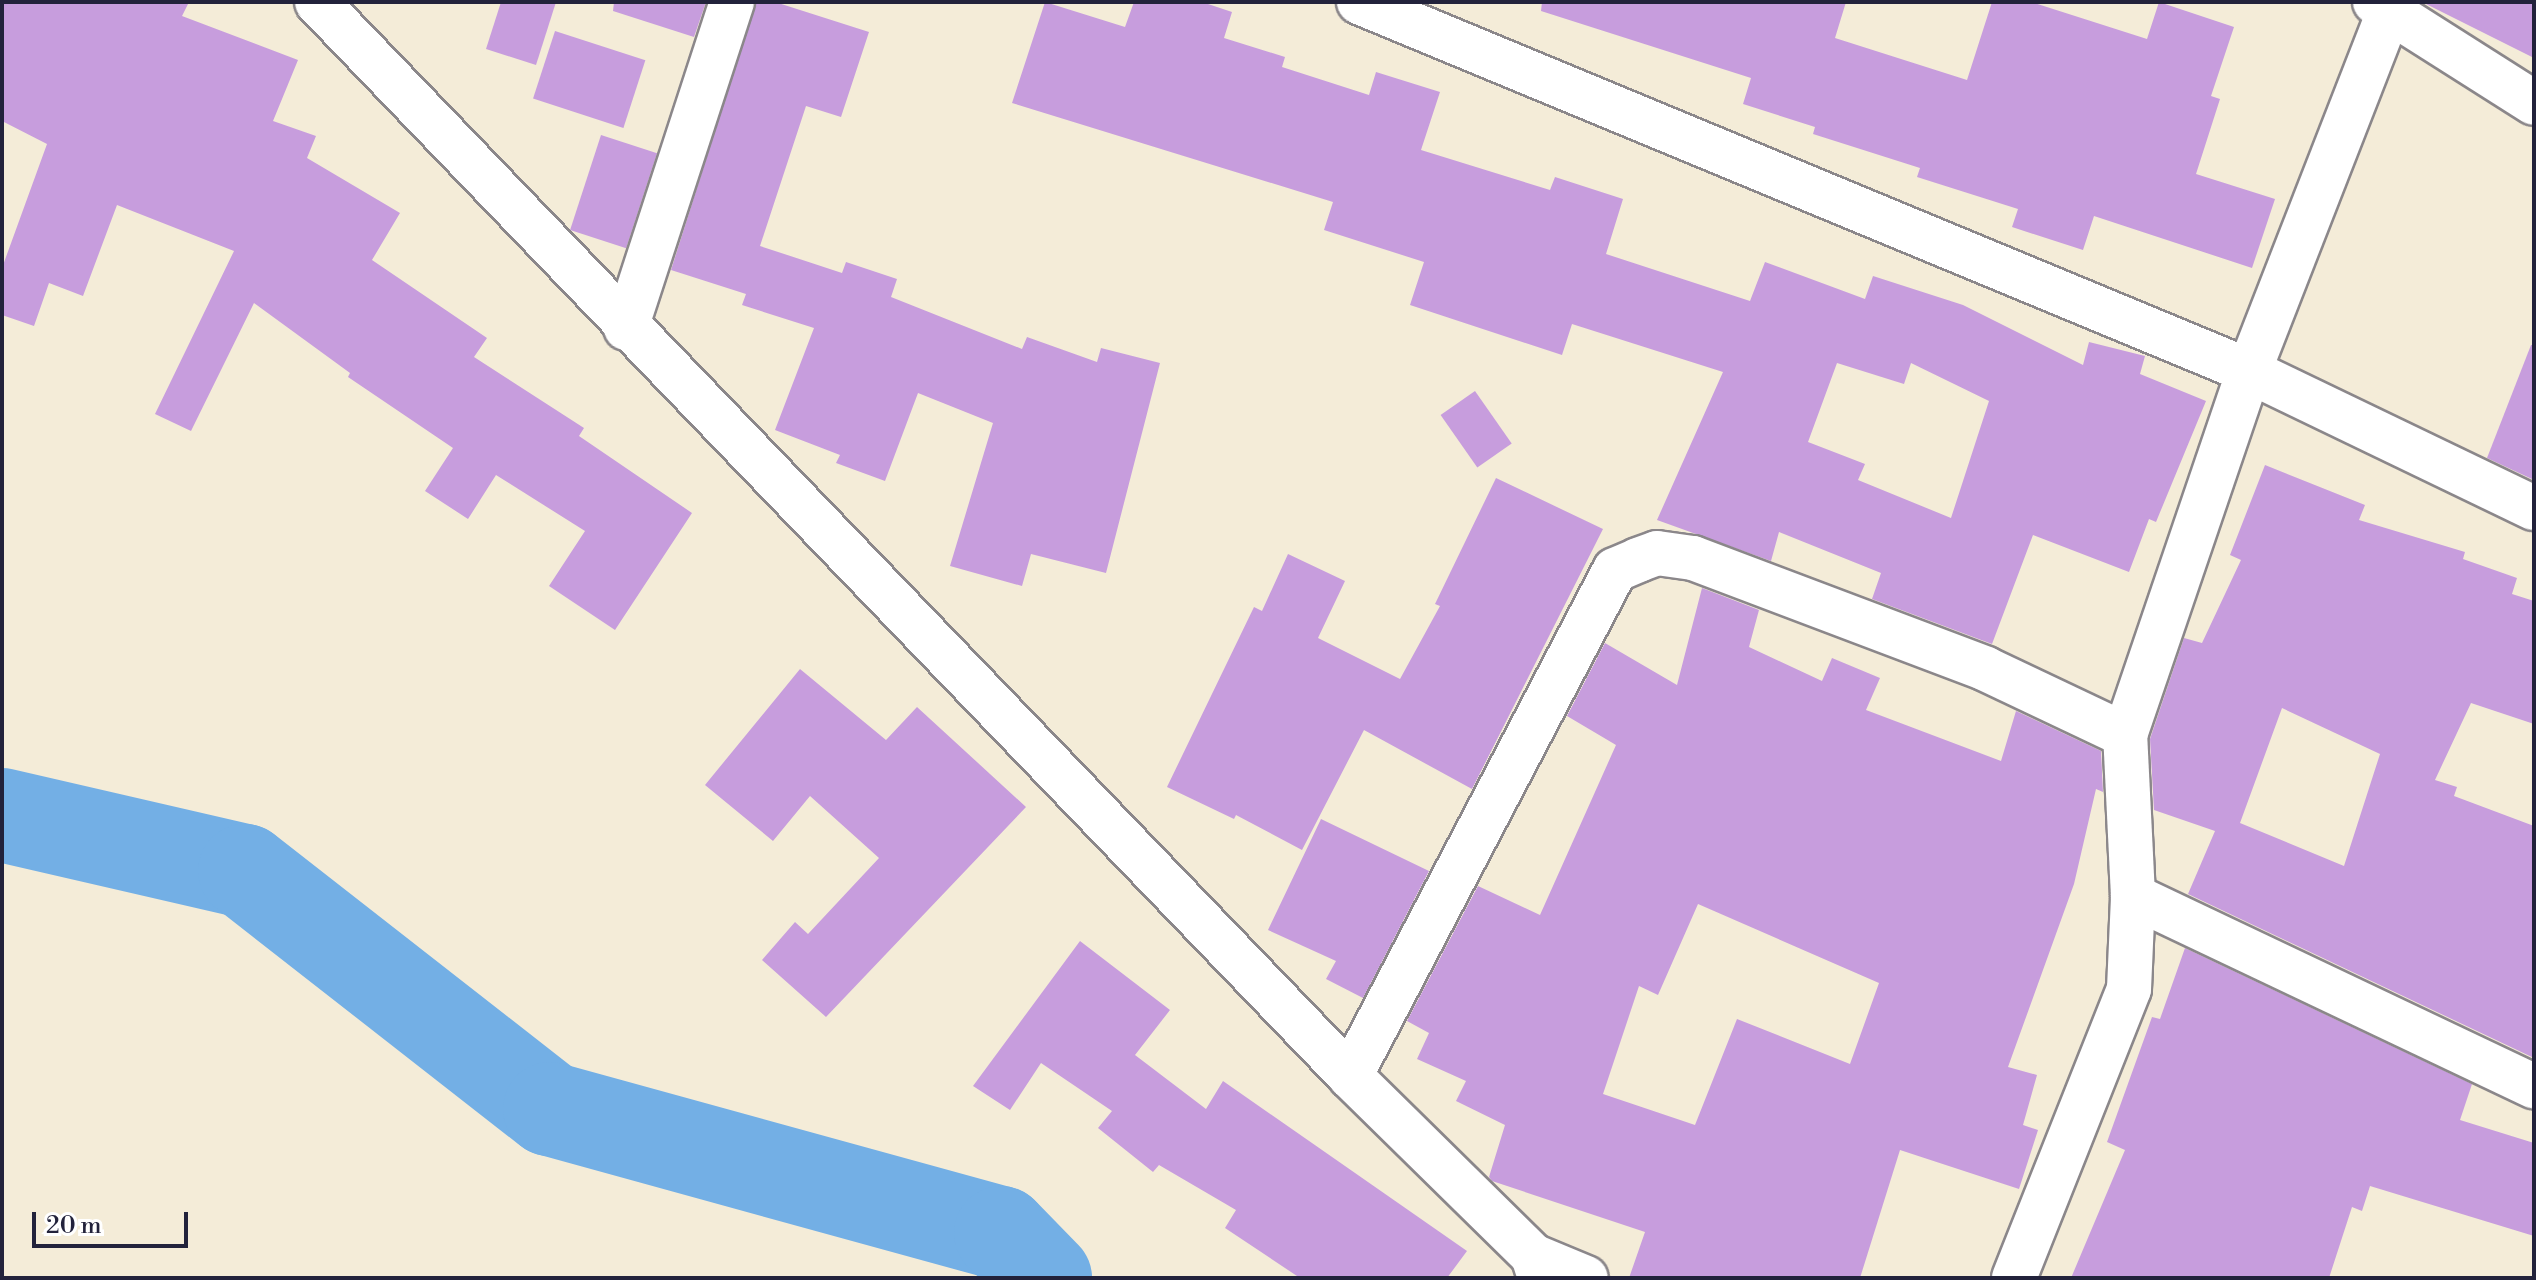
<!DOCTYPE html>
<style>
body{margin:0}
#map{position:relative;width:2536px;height:1280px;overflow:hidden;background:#f4ecd8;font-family:"Libre Bodoni",serif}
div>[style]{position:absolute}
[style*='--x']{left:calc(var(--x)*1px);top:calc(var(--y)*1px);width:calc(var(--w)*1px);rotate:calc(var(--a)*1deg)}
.river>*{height:94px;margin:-47px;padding:0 47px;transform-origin:47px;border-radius:47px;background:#73afe5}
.building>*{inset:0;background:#c79ddd;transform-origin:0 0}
.roads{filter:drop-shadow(2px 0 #8b878a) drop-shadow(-2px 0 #8b878a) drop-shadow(0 2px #8b878a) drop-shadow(0 -2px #8b878a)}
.street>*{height:44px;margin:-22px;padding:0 22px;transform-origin:22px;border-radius:22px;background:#fff}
.secondary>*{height:44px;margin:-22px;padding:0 22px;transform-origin:22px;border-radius:22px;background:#fff}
span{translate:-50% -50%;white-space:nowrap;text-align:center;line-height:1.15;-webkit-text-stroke:6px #fff;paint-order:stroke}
.frame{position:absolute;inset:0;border:4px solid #22223b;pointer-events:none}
.scale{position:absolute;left:32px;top:1212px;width:156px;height:36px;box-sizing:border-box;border:4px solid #22223b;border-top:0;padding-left:10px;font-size:24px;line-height:28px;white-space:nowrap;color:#22223b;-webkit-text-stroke:6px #fff;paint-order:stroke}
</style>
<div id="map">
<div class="river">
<div style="--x:2;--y:815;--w:249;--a:13"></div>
<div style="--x:245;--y:871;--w:387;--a:38"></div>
<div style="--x:550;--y:1109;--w:468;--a:15.4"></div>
<div style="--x:1001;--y:1233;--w:63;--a:45.6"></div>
</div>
<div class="building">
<div style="clip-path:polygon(2px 2px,189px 2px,182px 16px,298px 60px,273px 121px,316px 136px,307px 158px,400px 213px,372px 260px,487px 338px,474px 357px,584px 428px,579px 436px,692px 513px,615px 630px,549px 586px,585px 531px,496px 475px,468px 519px,425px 491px,453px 448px,348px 377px,350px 373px,254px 303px,191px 431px,155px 414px,234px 251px,117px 205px,83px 296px,49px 283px,34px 326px,2px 315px,2px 268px,47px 144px,2px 121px)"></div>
<div style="clip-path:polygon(501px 2px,556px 2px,536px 65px,486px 49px)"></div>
<div style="clip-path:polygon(614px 2px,706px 2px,694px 37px,613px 11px)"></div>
<div style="clip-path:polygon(756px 2px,775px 2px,869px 32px,841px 117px,806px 106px,760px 246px,842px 273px,846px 262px,897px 279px,891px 297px,1022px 349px,1027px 337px,1097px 362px,1101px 348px,1160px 363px,1106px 573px,1031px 554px,1022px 586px,950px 566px,993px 423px,918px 393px,885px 481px,836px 463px,840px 455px,775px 430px,814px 328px,742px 305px,746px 294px,671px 270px)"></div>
<div style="clip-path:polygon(evenodd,1045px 2px,1125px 27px,1134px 2px,1202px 2px,1232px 12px,1224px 38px,1285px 57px,1282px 67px,1369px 95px,1376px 72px,1440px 92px,1421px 150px,1550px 190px,1555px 177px,1623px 199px,1606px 254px,1750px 301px,1765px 262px,1865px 299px,1873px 276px,1963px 305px,2083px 365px,2089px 342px,2145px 356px,2140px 374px,2206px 401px,2156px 522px,2149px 519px,2129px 572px,2033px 535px,1992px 644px,1872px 599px,1881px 573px,1779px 532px,1771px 561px,1657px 520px,1723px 372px,1572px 324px,1562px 355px,1410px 305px,1424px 262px,1324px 230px,1333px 202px,1012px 103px,1045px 2px,1837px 363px,1904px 384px,1911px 363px,1989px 401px,1951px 518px,1858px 480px,1865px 464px,1808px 442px,1837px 363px)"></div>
<div style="clip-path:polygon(1542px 2px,1846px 2px,1835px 38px,1967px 80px,1992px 2px,2031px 2px,2147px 39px,2159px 2px,2234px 27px,2211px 96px,2220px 99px,2196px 174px,2275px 199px,2252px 268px,2094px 216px,2083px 250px,2012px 227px,2018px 209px,1917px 177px,1920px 168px,1813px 134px,1815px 127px,1743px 104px,1751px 78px,1541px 11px)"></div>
<div style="clip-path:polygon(2422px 2px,2534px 2px,2534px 58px)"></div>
<div style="left:555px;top:31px;width:95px;height:71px;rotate:18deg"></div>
<div style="left:601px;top:135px;width:59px;height:100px;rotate:18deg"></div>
<div style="clip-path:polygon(2531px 345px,2534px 345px,2534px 480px,2487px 458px)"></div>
<div style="left:1475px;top:391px;width:64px;height:42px;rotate:55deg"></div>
<div style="clip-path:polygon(evenodd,2265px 465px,2365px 505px,2359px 520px,2465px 552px,2463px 559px,2517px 578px,2512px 594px,2534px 601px,2534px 724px,2471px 703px,2435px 780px,2457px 787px,2454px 796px,2534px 826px,2534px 1058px,2188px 894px,2215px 831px,2154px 810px,2150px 739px,2184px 638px,2202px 643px,2241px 560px,2230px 555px,2265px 465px,2282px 708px,2380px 754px,2344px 866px,2240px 823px,2282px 708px)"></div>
<div style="clip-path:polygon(1496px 478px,1603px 529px,1472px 789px,1364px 730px,1302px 850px,1236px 815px,1234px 819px,1167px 787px,1254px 607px,1262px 611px,1288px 554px,1345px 581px,1318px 638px,1400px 679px,1440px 606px,1435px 604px)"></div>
<div style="clip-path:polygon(evenodd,1702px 588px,1759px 610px,1749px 647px,1822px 681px,1832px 658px,1880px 678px,1866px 710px,2001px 761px,2016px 711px,2101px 751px,2103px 792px,2096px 789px,2074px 884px,2008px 1067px,2037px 1075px,2023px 1125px,2038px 1130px,2019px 1189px,1900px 1150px,1860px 1278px,1629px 1278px,1645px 1232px,1492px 1181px,1489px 1177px,1505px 1125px,1456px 1101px,1466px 1081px,1417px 1059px,1429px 1033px,1407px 1021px,1478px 886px,1540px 915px,1616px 745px,1567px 716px,1605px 643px,1677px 685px,1702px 588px,1698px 904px,1879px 983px,1850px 1064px,1737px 1019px,1695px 1125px,1603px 1094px,1639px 986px,1658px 995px,1698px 904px)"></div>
<div style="clip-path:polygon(800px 669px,886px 740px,917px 707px,1026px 807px,826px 1017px,762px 960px,795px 922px,808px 934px,879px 858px,810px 796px,773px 841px,705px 785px)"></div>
<div style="clip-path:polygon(1321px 819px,1429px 871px,1363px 998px,1326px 979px,1336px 961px,1268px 930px)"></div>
<div style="clip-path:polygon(1080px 941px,1170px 1010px,1135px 1055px,1206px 1109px,1223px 1081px,1467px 1251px,1447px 1278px,1300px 1278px,1225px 1228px,1236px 1210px,1159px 1165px,1153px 1172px,1098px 1128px,1112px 1111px,1041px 1063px,1010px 1110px,973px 1086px)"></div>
<div style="clip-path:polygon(2185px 948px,2472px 1084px,2460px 1120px,2534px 1143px,2534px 1236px,2370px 1186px,2362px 1211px,2352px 1207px,2329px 1278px,2071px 1278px,2125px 1150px,2107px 1142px,2152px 1017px,2160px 1019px)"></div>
</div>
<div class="roads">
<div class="street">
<div style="--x:1359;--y:2;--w:963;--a:22.52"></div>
<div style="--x:2249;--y:371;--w:316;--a:25.7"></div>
<div style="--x:2375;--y:2;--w:188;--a:32.4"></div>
<div style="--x:626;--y:328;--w:343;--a:-72"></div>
<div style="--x:2133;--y:896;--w:444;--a:25.4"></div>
<div style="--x:1350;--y:1076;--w:571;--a:-62.36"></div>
<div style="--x:1615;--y:570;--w:25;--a:-23"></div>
<div style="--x:1638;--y:560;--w:20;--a:-20"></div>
<div style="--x:1657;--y:553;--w:36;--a:8"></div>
<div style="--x:1693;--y:558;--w:313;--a:20.7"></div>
<div style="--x:1986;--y:669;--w:154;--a:25.4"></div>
<div style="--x:1533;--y:1256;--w:57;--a:22.5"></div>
<div style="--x:2014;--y:1278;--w:311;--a:-68.3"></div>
<div style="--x:2129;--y:989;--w:93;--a:-87.5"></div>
<div style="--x:2133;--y:896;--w:161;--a:-92.8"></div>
<div style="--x:2125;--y:735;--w:385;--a:-71.2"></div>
<div style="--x:2249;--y:371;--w:396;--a:-68.7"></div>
</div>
<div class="secondary">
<div style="--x:317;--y:2;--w:1490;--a:46.11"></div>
<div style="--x:1350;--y:1076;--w:257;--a:44.5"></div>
<div style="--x:1533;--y:1256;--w:23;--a:72"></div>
</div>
</div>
<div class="frame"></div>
<div class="scale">20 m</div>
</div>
